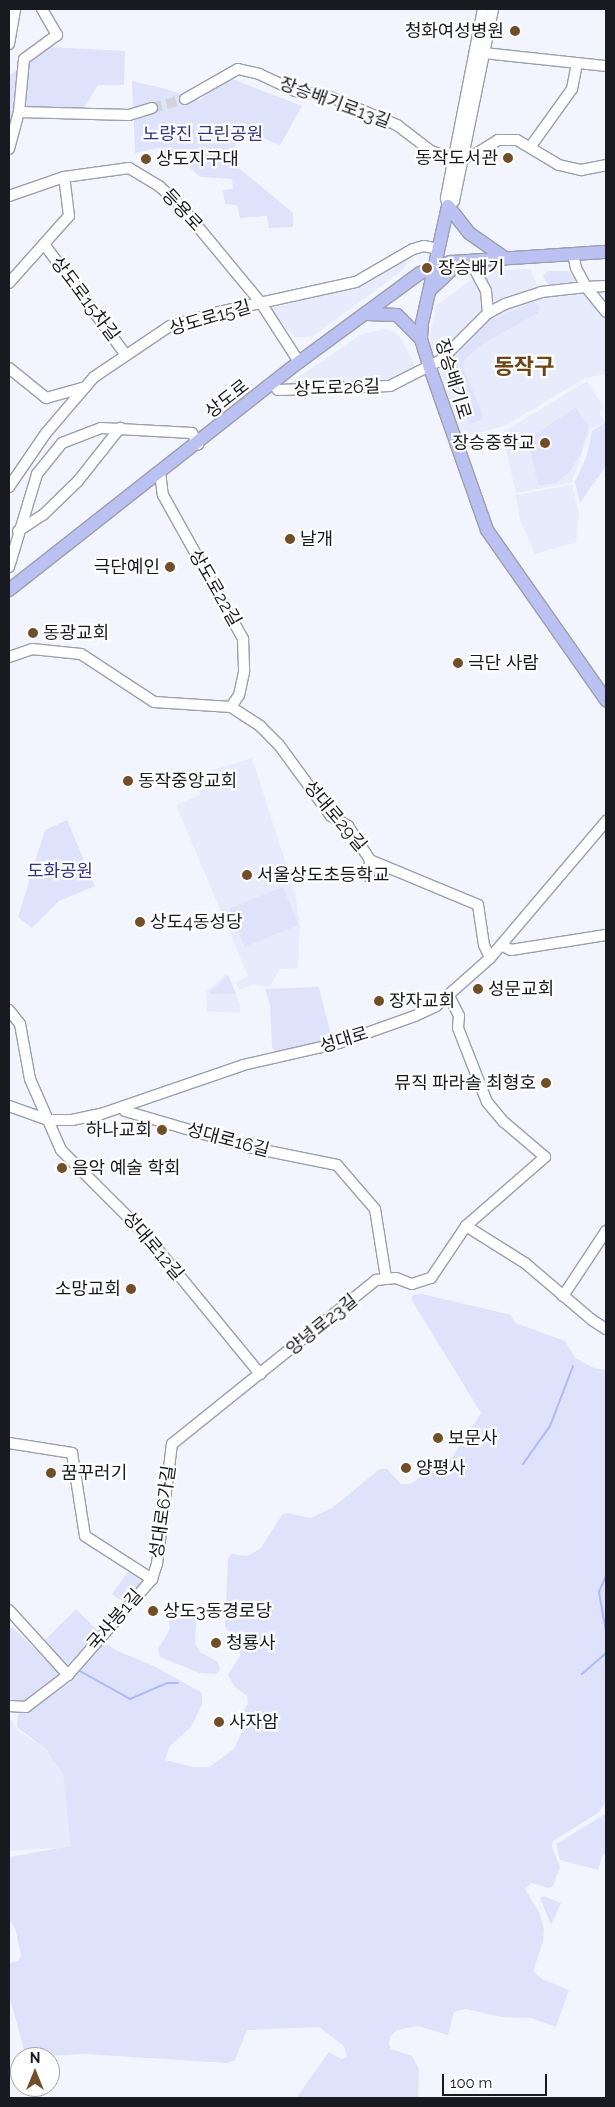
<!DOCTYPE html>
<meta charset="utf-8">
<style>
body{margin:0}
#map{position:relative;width:615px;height:2107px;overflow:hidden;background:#f3f5fe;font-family:Raleway,"Noto Sans KR",sans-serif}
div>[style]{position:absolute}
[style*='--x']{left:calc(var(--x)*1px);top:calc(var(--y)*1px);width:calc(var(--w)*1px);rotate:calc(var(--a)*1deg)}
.built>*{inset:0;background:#e7ebfc}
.green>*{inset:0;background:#dee2fa;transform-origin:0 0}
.stream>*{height:2px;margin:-1px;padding:0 1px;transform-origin:1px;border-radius:1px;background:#aeb8fe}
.minor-tunnel>*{height:10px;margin-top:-5px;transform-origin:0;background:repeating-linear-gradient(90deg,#d2d4dd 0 10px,transparent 0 15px)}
.roads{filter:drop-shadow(1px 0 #9d9fac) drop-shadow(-1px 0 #9d9fac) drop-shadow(0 1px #9d9fac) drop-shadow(0 -1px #9d9fac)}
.minor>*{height:10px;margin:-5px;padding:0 5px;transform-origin:5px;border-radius:5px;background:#fff}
.major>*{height:12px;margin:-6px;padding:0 6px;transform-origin:6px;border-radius:6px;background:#bbc1f3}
.dots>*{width:14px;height:14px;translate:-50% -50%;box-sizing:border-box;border:2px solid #fff;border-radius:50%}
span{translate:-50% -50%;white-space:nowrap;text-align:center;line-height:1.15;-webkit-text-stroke:4.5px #fff;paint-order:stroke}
.poi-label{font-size:18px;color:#191a1f}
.right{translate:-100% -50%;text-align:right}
.left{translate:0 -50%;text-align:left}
.street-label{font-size:18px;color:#191a1f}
.park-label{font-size:18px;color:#333584}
.district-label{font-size:22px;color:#6b4516;font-weight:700}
.frame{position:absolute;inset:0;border:10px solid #191a1f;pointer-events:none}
.north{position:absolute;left:10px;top:2047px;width:50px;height:50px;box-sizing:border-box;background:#fff;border:1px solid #a3a3a5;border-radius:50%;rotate:0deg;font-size:14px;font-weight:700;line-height:20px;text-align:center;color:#191a1f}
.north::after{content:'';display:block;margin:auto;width:18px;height:22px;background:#714e27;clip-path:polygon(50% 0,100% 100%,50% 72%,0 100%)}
.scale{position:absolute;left:442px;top:2074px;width:105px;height:22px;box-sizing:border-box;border:2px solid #191a1f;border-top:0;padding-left:6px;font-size:15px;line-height:18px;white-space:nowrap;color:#191a1f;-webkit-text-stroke:4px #fff;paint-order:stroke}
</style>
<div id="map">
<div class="built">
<div style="clip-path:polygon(410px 256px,403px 270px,312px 337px,294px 337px,269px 309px,359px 286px)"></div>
<div style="clip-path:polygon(531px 269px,539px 291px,474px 322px,446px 347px,431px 351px,430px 335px,436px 306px,484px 270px)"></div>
<div style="clip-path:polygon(579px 292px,587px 295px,606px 319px,606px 374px,585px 378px,504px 426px,462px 437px,439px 369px,441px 365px,491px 315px,511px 305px,548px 294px)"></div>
<div style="clip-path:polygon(382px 329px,393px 331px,400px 337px,418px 371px,388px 384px,287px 385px,360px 335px)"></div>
<div style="clip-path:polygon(587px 381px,604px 408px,599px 411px,605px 422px,590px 430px,572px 482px,516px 493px,502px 433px)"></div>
<div style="clip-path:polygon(572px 485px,579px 512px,576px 542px,535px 554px,520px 520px,516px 495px)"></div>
<div style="clip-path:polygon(252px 758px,295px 892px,300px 927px,298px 968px,280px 969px,269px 987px,252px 985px,239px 990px,236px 982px,248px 976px,176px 805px,200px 795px,198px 775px)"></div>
<div style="clip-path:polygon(226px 974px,240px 1004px,240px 1013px,207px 1011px,206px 992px)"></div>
<div style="clip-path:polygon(9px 1719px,13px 1720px,17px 1730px,46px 1749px,63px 1774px,72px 1847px,9px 1851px)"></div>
</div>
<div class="green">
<div style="clip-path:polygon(48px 47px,125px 51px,124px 85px,98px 85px,84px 108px,18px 107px,9px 139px,9px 76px)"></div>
<div style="clip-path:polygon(232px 79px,302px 106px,280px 145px,245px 131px,227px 158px,293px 213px,293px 227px,269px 228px,267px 216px,240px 218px,237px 205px,225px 204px,223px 190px,233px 189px,232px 179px,200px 177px,178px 156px,160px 159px,158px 148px,135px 153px,132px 81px,166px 89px,199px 101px,218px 85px)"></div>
<div style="clip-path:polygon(548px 271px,568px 271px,575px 281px,549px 286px,543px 276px)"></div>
<div style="clip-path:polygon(534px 302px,539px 306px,538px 313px,482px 344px,464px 360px,463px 367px,483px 416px,481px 420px,470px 424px,449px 375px,448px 364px,489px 321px)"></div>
<div style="clip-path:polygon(576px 407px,589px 427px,581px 453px,569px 472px,556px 483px,538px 485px,528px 439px)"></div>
<div style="clip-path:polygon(606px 422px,606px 466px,580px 503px,575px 482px,587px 455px,592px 431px)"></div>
<div style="clip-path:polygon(67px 820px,95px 886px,59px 901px,32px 928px,18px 917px,45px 830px)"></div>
<div style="left:283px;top:887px;width:41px;height:58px;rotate:68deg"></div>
<div style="clip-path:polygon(228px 975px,236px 994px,210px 994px,210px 992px)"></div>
<div style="clip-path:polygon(319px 987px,331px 1036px,315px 1044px,276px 1052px,272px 1047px,270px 1004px,265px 989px)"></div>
<div style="clip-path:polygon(422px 1294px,511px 1315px,515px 1323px,565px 1341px,575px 1358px,594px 1368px,606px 1370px,606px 1802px,598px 1813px,553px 1841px,552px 1847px,560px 1867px,553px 1886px,549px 1888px,531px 1883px,525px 1889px,539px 1912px,544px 1929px,543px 1942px,533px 1971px,542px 1979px,569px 1990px,556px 2027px,531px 2018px,501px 2017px,466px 2009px,454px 2012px,448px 2035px,418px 2026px,397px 2030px,390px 2037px,389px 2044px,391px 2049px,412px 2056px,419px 2069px,418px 2098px,296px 2098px,329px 2052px,341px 2059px,347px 2057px,344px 2046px,319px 2027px,247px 2030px,235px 2060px,228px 2063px,84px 2054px,26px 2057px,9px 1995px,9px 1963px,18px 1961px,21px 1955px,15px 1928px,9px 1920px,9px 1857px,71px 1846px,63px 1774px,46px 1749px,17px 1727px,18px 1714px,70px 1683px,103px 1641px,115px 1650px,154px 1666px,202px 1693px,202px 1704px,191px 1727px,170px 1746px,165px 1760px,193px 1767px,209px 1767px,234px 1749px,244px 1728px,242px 1714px,248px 1703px,247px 1696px,234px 1686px,228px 1675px,240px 1656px,238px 1641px,225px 1627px,228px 1558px,231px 1554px,247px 1556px,260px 1549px,282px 1515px,287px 1513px,311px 1518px,332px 1508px,380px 1469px,387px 1469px,401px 1484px,410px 1484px,453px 1456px,481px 1413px,411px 1299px,413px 1295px)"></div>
<div style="clip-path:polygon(129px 1570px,145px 1579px,124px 1603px,112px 1594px)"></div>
<div style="clip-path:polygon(181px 1604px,197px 1613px,195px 1643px,200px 1652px,218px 1662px,220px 1670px,216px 1674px,200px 1673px,160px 1657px,158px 1649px,170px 1629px,167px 1607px)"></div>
<div style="left:76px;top:1609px;width:33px;height:45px;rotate:45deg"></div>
<div style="clip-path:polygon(12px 1627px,62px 1675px,25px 1703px,9px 1699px,9px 1630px)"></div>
<div style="clip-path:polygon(605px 1814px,606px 1854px,603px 1854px,598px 1870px,560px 1860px,556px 1844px)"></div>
<div style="clip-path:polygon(544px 1896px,561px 1903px,551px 1925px,540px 1898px)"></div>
</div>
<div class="stream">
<div style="--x:523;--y:1464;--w:47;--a:-54.6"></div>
<div style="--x:550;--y:1426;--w:64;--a:-69"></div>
<div style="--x:606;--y:1576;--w:17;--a:114"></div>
<div style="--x:599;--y:1592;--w:39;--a:80"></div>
<div style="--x:78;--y:1670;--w:60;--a:29.1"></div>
<div style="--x:130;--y:1699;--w:40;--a:-23.4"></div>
<div style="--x:167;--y:1683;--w:11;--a:0"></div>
<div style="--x:582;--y:1674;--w:32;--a:-41"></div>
</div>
<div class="minor-tunnel">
<div style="--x:152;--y:108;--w:34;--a:-15"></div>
</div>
<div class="roads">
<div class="minor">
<div style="--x:483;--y:9;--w:193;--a:101.1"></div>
<div style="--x:446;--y:198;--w:8;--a:76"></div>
<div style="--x:448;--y:206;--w:8;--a:-40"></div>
<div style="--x:454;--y:201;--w:196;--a:-78.5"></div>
<div style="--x:9;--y:44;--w:36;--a:-80"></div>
<div style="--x:484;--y:53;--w:123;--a:6.1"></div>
<div style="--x:185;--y:99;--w:61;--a:-29.5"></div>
<div style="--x:238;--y:69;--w:22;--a:13"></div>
<div style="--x:259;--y:74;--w:40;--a:25"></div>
<div style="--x:295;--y:91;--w:33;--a:9"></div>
<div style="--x:328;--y:96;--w:75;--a:22.8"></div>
<div style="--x:397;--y:125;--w:43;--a:37.4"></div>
<div style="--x:431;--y:151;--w:25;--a:21"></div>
<div style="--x:19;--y:112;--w:110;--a:1.6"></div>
<div style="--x:129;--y:115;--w:24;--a:-17"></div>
<div style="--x:531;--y:146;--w:70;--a:-54.3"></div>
<div style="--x:572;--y:89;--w:26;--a:-79"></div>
<div style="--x:9;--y:149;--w:38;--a:-75"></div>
<div style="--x:19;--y:112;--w:53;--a:-84.6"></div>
<div style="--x:24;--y:59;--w:41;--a:-36"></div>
<div style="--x:57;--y:35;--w:30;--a:-120"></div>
<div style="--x:462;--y:158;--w:12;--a:-14"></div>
<div style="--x:474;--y:155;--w:28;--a:-32"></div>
<div style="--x:498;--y:140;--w:19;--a:0"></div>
<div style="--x:517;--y:140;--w:49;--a:30.8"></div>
<div style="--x:559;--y:165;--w:23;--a:13"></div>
<div style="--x:581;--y:170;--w:25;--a:-11"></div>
<div style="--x:9;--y:196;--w:58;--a:-19.1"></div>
<div style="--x:64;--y:177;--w:66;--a:-7.9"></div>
<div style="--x:129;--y:168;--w:35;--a:31"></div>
<div style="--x:159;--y:186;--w:28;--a:42"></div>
<div style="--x:180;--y:205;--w:127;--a:50.4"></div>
<div style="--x:261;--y:303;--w:70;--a:57.2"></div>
<div style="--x:44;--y:244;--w:137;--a:53.6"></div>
<div style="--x:573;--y:254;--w:14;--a:78"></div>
<div style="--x:576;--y:268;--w:21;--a:62"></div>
<div style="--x:586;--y:287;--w:20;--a:-3"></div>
<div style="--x:477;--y:261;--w:11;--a:95"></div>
<div style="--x:476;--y:272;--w:21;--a:62"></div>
<div style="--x:486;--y:291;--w:22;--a:85"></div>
<div style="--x:9;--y:283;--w:90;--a:-48.2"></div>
<div style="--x:69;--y:216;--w:39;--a:-97"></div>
<div style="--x:9;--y:368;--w:48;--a:39"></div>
<div style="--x:46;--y:398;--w:41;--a:-15.4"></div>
<div style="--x:274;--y:385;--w:6;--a:51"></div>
<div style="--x:278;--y:390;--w:112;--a:-2"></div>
<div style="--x:390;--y:386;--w:57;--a:-27"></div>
<div style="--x:441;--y:360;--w:66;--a:-45"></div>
<div style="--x:488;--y:313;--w:19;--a:-28"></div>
<div style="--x:505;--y:304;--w:38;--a:-18"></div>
<div style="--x:541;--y:292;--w:45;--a:-6.3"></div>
<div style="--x:586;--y:287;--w:32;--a:51"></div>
<div style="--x:160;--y:472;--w:23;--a:83"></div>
<div style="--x:163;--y:495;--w:165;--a:60.9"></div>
<div style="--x:243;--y:639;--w:33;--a:88"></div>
<div style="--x:244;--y:672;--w:24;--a:102"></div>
<div style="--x:239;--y:695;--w:14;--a:124"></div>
<div style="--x:9;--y:487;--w:65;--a:-55.6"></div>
<div style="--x:46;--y:433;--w:74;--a:-49.4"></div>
<div style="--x:94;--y:377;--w:92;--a:-33.9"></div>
<div style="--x:170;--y:326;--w:42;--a:-16.7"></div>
<div style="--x:210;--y:314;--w:149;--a:-12.4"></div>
<div style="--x:356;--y:282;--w:66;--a:-30.1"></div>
<div style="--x:413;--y:249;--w:11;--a:-15"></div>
<div style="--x:424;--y:246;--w:14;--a:12"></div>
<div style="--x:18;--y:531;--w:30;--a:-33"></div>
<div style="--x:43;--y:515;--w:49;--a:-44.2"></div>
<div style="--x:78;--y:481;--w:68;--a:-51.6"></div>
<div style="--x:9;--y:567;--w:97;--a:-73.2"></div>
<div style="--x:37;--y:474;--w:40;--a:-51"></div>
<div style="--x:62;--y:443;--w:42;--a:-21"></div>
<div style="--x:101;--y:428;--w:91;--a:3.1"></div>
<div style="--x:192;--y:433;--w:13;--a:61"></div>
<div style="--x:9;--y:657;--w:24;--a:-19"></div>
<div style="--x:32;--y:649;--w:49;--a:5.8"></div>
<div style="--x:81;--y:654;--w:87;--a:33.3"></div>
<div style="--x:154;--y:702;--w:77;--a:3.7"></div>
<div style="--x:231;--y:707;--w:35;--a:33"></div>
<div style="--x:260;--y:726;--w:27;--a:45"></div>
<div style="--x:279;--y:745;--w:88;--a:53.8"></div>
<div style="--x:331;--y:816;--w:20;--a:30"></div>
<div style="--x:348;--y:826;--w:40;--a:57.1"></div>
<div style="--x:370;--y:860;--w:117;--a:22.6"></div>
<div style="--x:478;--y:905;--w:40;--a:81.5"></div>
<div style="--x:484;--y:945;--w:14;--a:65"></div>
<div style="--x:369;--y:877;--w:17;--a:-87"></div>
<div style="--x:501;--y:945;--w:11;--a:27"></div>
<div style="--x:511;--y:950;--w:96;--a:-9"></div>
<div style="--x:449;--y:996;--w:22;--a:63"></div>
<div style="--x:459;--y:1016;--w:12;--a:95"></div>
<div style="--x:458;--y:1028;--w:79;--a:68.6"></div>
<div style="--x:487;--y:1102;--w:26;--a:50"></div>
<div style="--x:504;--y:1122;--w:54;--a:40.5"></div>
<div style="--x:545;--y:1157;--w:105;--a:138.9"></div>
<div style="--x:9;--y:1010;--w:18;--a:52"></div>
<div style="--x:20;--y:1024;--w:56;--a:79.7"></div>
<div style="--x:30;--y:1079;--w:77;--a:66.4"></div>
<div style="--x:61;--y:1150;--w:120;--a:45"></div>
<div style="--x:146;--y:1235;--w:180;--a:50.6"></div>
<div style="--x:9;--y:1106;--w:41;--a:19.7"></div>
<div style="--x:48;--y:1120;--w:24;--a:0"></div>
<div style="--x:72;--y:1120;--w:30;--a:-12"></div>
<div style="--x:101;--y:1114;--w:150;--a:-19"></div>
<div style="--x:243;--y:1065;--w:98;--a:-12.9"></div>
<div style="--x:339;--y:1043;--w:81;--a:-19.6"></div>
<div style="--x:415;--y:1016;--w:23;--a:-25"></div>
<div style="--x:436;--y:1006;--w:72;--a:-41.6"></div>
<div style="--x:490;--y:958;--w:180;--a:-49.7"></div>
<div style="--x:123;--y:1107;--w:4;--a:63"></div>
<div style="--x:125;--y:1111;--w:128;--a:16.3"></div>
<div style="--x:248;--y:1147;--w:91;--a:11.4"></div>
<div style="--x:337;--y:1165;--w:58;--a:49.2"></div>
<div style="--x:375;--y:1209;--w:70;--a:80.9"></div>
<div style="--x:563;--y:1296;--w:78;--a:-56.5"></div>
<div style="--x:9;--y:1443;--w:64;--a:9"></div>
<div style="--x:72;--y:1453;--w:84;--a:81.1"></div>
<div style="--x:85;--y:1536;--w:80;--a:32.7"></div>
<div style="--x:9;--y:1610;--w:88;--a:47.8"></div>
<div style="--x:9;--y:1706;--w:17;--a:3"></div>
<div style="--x:26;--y:1707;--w:53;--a:-37.3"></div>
<div style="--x:68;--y:1675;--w:128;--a:-48.8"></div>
<div style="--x:152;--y:1579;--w:16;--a:-72"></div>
<div style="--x:157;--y:1564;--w:121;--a:-82.9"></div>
<div style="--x:172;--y:1444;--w:262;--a:-38.8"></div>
<div style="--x:376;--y:1280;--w:20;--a:-6"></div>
<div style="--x:396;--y:1278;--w:17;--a:21"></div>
<div style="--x:412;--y:1284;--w:20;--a:-18"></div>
<div style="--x:431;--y:1278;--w:63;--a:-56.1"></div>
<div style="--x:466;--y:1226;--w:70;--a:32.1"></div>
<div style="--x:525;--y:1263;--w:88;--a:40.4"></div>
<div style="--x:592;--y:1320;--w:17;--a:33"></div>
</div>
<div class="major">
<div style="--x:448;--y:206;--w:120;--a:102.5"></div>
<div style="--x:422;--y:323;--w:16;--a:94"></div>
<div style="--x:421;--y:339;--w:30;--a:73"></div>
<div style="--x:430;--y:368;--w:172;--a:70.6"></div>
<div style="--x:487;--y:530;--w:208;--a:55"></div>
<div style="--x:448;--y:206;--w:34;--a:52"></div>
<div style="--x:469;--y:233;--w:44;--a:34.8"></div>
<div style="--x:430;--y:290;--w:40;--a:-43"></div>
<div style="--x:367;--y:314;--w:30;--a:2"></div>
<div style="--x:397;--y:315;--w:34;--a:45"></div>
<div style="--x:9;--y:590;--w:369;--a:-38.2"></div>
<div style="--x:299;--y:362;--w:150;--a:-36.3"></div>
<div style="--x:420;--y:273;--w:33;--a:-20"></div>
<div style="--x:451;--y:262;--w:155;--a:-3.7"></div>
</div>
</div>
<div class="dots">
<div style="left:515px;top:31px;background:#714e27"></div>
<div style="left:508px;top:158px;background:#714e27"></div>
<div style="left:146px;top:159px;background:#714e27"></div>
<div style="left:427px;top:268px;background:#714e27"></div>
<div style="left:545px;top:443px;background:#714e27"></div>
<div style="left:290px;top:539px;background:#714e27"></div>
<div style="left:170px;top:567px;background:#714e27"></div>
<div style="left:33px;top:633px;background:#714e27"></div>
<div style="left:458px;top:663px;background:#714e27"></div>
<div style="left:128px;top:781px;background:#714e27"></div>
<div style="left:247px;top:875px;background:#714e27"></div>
<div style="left:140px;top:922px;background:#714e27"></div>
<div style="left:478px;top:989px;background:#714e27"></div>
<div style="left:379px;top:1001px;background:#714e27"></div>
<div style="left:546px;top:1083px;background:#714e27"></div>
<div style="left:162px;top:1130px;background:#714e27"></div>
<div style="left:62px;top:1168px;background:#714e27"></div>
<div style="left:131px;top:1289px;background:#714e27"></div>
<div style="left:438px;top:1438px;background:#714e27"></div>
<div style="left:406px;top:1468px;background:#714e27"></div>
<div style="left:51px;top:1473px;background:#714e27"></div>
<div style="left:153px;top:1611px;background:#714e27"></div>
<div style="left:216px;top:1643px;background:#714e27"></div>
<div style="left:219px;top:1722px;background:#714e27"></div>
</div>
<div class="poi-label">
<span class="right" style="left:504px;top:31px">청화여성병원</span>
<span class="right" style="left:498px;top:158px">동작도서관</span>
<span class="left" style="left:156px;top:159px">상도지구대</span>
<span class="left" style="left:438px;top:268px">장승배기</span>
<span class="right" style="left:535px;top:443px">장승중학교</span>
<span class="left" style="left:300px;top:539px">날개</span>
<span class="right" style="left:160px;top:567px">극단예인</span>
<span class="left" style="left:43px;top:633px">동광교회</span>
<span class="left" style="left:468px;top:663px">극단 사람</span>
<span class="left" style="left:138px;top:781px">동작중앙교회</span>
<span class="left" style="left:257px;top:875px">서울상도초등학교</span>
<span class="left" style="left:150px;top:922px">상도4동성당</span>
<span class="left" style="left:488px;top:989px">성문교회</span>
<span class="left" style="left:389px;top:1001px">장자교회</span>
<span class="right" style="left:536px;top:1083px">뮤직 파라솔 최형호</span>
<span class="right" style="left:152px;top:1130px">하나교회</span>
<span class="left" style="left:72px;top:1168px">음악 예술 학회</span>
<span class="right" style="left:121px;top:1289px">소망교회</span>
<span class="left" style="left:448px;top:1438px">보문사</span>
<span class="left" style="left:416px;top:1468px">양평사</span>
<span class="left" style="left:61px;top:1473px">꿈꾸러기</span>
<span class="left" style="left:163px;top:1611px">상도3동경로당</span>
<span class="left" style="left:226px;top:1643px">청룡사</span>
<span class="left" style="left:229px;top:1722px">사자암</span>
</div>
<div class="street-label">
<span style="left:335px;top:103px;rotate:20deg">장승배기로13길</span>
<span style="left:182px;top:210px;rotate:47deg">등용로</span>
<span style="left:85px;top:299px;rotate:53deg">상도로15차길</span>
<span style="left:210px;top:318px;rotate:-16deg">상도로15길</span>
<span style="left:453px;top:379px;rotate:73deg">장승배기로</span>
<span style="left:337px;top:388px;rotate:-2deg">상도로26길</span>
<span style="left:227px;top:399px;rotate:-38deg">상도로</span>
<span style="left:215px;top:588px;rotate:60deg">상도로22길</span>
<span style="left:335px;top:816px;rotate:50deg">성대로29길</span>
<span style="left:344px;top:1040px;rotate:-17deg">성대로</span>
<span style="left:228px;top:1140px;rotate:15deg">성대로16길</span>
<span style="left:153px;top:1246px;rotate:50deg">성대로12길</span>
<span style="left:322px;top:1325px;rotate:-39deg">양녕로23길</span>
<span style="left:163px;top:1512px;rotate:-82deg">성대로6가길</span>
<span style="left:115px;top:1620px;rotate:-49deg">국사봉1길</span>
</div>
<div class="park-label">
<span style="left:203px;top:134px">노량진 근린공원</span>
<span style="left:60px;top:871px">도화공원</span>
</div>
<div class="district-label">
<span style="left:524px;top:367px">동작구</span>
</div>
<div class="frame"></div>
<div class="north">N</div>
<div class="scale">100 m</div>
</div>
